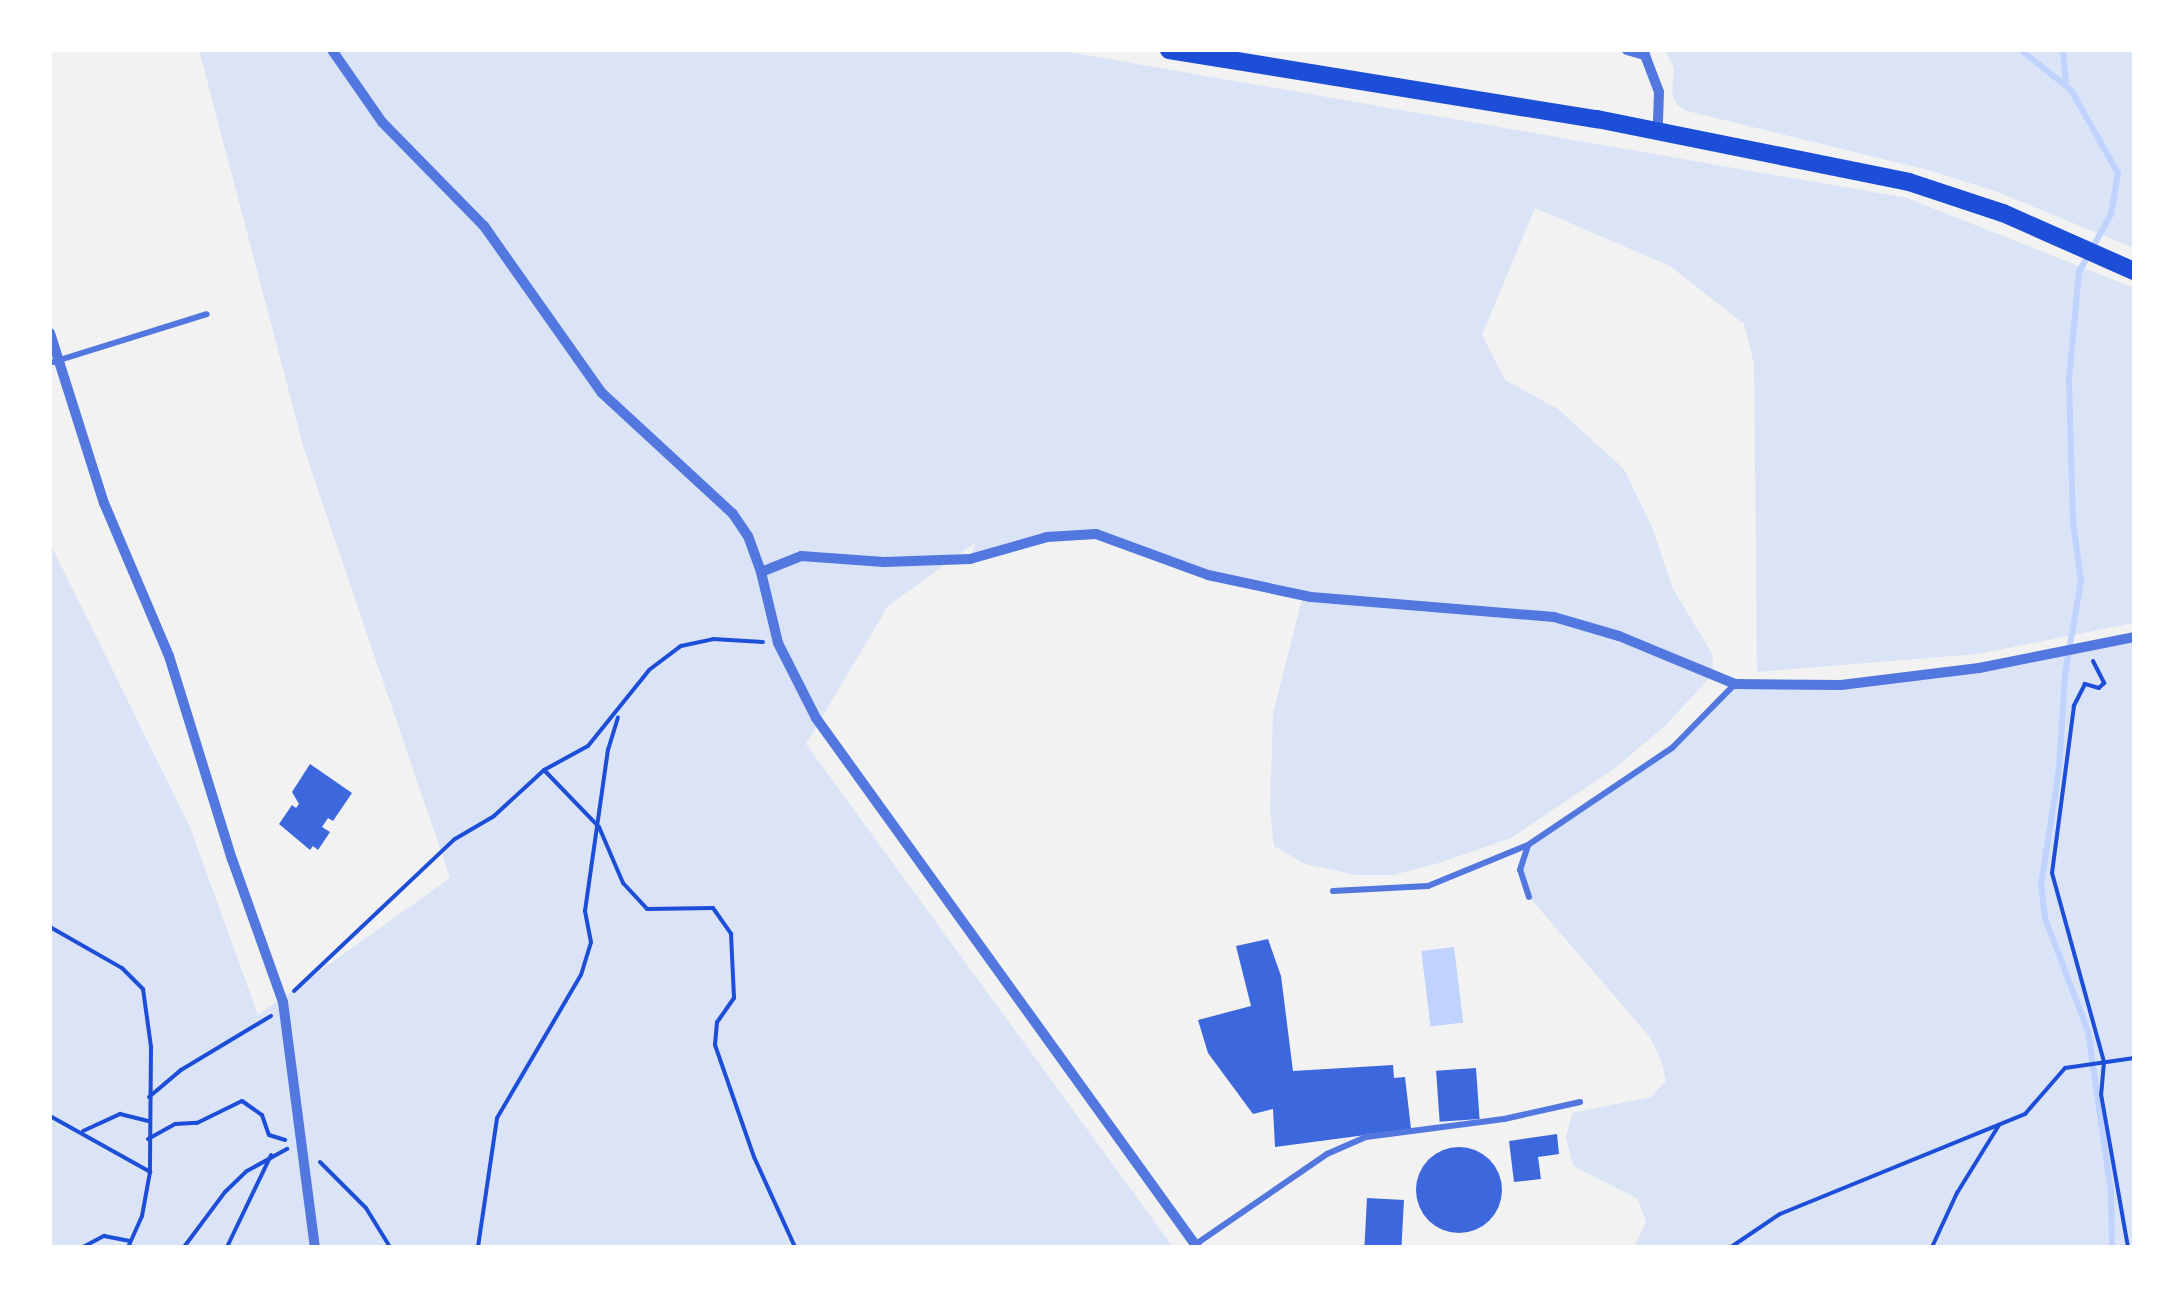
<!DOCTYPE html>
<style>
body{margin:0}
#map{position:relative;width:2184px;height:1297px;overflow:hidden;background:#f2f2f2;font-family:Manrope,sans-serif}
div>[style]{position:absolute}
[style*='--x']{left:calc(var(--x)*1px);top:calc(var(--y)*1px);width:calc(var(--w)*1px);rotate:calc(var(--a)*1deg)}
.green>*{inset:0;background:#dbe4f7}
.water>*{inset:0;background:#bfd3fe;transform-origin:0 0}
.stream>*{height:6px;margin:-3px;padding:0 3px;transform-origin:3px;border-radius:3px;background:#bfd3fe}
.building>*{inset:0;background:#3d67dc;transform-origin:0 0}
.round{border-radius:50%}
.path>*{height:4px;margin:-2px;padding:0 2px;transform-origin:2px;border-radius:2px;background:#1d4ed8}
.service>*{height:6px;margin:-3px;padding:0 3px;transform-origin:3px;border-radius:3px;background:#5277de}
.minor>*{height:10px;margin:-5px;padding:0 5px;transform-origin:5px;border-radius:5px;background:#5277de}
.secondary>*{height:18px;margin:-9px;padding:0 9px;transform-origin:9px;border-radius:9px;background:#1d4ed8}
span{translate:-50% -50%;white-space:nowrap;text-align:center;line-height:1.15;-webkit-text-stroke:8px #fff;paint-order:stroke}
.frame{position:absolute;inset:0;border:52px solid #fff;pointer-events:none}
</style>
<div id="map">
<div class="green">
<div style="clip-path:polygon(199px 50px,1057px 50px,1907px 198px,2134px 288px,2134px 623px,1978px 654px,1757px 672px,1754px 364px,1744px 324px,1670px 266px,1535px 208px,1482px 335px,1505px 380px,1558px 409px,1624px 469px,1652px 527px,1673px 589px,1713px 655px,1712px 675px,1666px 725px,1615px 768px,1511px 838px,1436px 864px,1393px 875px,1356px 875px,1305px 864px,1274px 846px,1270px 810px,1273px 713px,1303px 596px,1208px 575px,1096px 534px,1047px 537px,970px 559px,976px 542px,888px 606px,806px 744px,1173px 1247px,50px 1247px,50px 543px,190px 827px,258px 1015px,450px 878px,304px 449px)"></div>
<div style="clip-path:polygon(1665px 50px,2134px 50px,2134px 248px,1995px 191px,1928px 170px,1687px 111px,1677px 105px,1672px 94px,1674px 68px)"></div>
<div style="clip-path:polygon(2134px 635px,2134px 1247px,1634px 1247px,1646px 1222px,1638px 1199px,1573px 1166px,1566px 1137px,1572px 1113px,1651px 1097px,1666px 1081px,1662px 1063px,1650px 1037px,1529px 897px,1520px 870px,1528px 845px,1672px 748px,1735px 684px,1841px 685px,1979px 668px)"></div>
</div>
<div class="water">
<div style="left:1454px;top:947px;width:76px;height:33px;rotate:83deg"></div>
</div>
<div class="stream">
<div style="--x:2021;--y:50;--w:64;--a:38.7"></div>
<div style="--x:2071;--y:90;--w:95;--a:60.5"></div>
<div style="--x:2118;--y:173;--w:42;--a:99.7"></div>
<div style="--x:2111;--y:214;--w:66;--a:118.9"></div>
<div style="--x:2079;--y:272;--w:107;--a:95.3"></div>
<div style="--x:2069;--y:379;--w:143;--a:88.4"></div>
<div style="--x:2073;--y:522;--w:60;--a:82.3"></div>
<div style="--x:2081;--y:581;--w:94;--a:99.8"></div>
<div style="--x:2065;--y:674;--w:95;--a:93.6"></div>
<div style="--x:2059;--y:769;--w:117;--a:98.8"></div>
<div style="--x:2041;--y:885;--w:33;--a:83"></div>
<div style="--x:2045;--y:918;--w:121;--a:69.2"></div>
<div style="--x:2088;--y:1031;--w:164;--a:81.9"></div>
<div style="--x:2111;--y:1193;--w:54;--a:88.9"></div>
<div style="--x:2063;--y:50;--w:33;--a:85"></div>
</div>
<div class="building">
<div style="clip-path:polygon(310px 764px,352px 793px,333px 821px,328px 818px,322px 827px,330px 832px,318px 850px,313px 846px,310px 850px,279px 824px,292px 805px,296px 808px,299px 804px,292px 792px)"></div>
<div style="clip-path:polygon(1268px 939px,1281px 976px,1293px 1071px,1393px 1065px,1394px 1078px,1405px 1077px,1411px 1129px,1275px 1147px,1273px 1109px,1253px 1114px,1208px 1053px,1198px 1020px,1251px 1006px,1236px 946px)"></div>
<div style="left:1476px;top:1068px;width:51px;height:40px;rotate:86deg"></div>
<div style="clip-path:polygon(1557px 1134px,1559px 1154px,1538px 1157px,1541px 1179px,1514px 1182px,1509px 1141px)"></div>
<div class="round" style="left:1416px;top:1147px;width:86px;height:86px"></div>
<div style="left:1367px;top:1198px;width:37px;height:49px;rotate:3deg"></div>
</div>
<div class="path">
<div style="--x:2093;--y:661;--w:25;--a:63"></div>
<div style="--x:2104;--y:683;--w:7;--a:135"></div>
<div style="--x:2099;--y:688;--w:15;--a:-164"></div>
<div style="--x:2085;--y:684;--w:25;--a:117"></div>
<div style="--x:2074;--y:706;--w:168;--a:97.5"></div>
<div style="--x:2052;--y:873;--w:196;--a:74.6"></div>
<div style="--x:2104;--y:1062;--w:32;--a:95"></div>
<div style="--x:2101;--y:1094;--w:155;--a:80"></div>
<div style="--x:544;--y:770;--w:79;--a:46"></div>
<div style="--x:599;--y:827;--w:61;--a:66.8"></div>
<div style="--x:623;--y:883;--w:35;--a:47"></div>
<div style="--x:647;--y:909;--w:66;--a:-0.9"></div>
<div style="--x:713;--y:908;--w:32;--a:55"></div>
<div style="--x:731;--y:934;--w:64;--a:87.3"></div>
<div style="--x:734;--y:998;--w:29;--a:125"></div>
<div style="--x:717;--y:1022;--w:23;--a:95"></div>
<div style="--x:715;--y:1045;--w:119;--a:70.8"></div>
<div style="--x:754;--y:1157;--w:99;--a:65.5"></div>
<div style="--x:50;--y:927;--w:83;--a:29.7"></div>
<div style="--x:122;--y:968;--w:30;--a:45"></div>
<div style="--x:143;--y:989;--w:59;--a:82.1"></div>
<div style="--x:151;--y:1047;--w:125;--a:90.5"></div>
<div style="--x:294;--y:991;--w:221;--a:-43.4"></div>
<div style="--x:455;--y:839;--w:45;--a:-30.5"></div>
<div style="--x:494;--y:816;--w:68;--a:-42.6"></div>
<div style="--x:544;--y:770;--w:50;--a:-28.6"></div>
<div style="--x:588;--y:746;--w:97;--a:-51.2"></div>
<div style="--x:649;--y:670;--w:40;--a:-37"></div>
<div style="--x:681;--y:646;--w:33;--a:-12"></div>
<div style="--x:713;--y:639;--w:50;--a:3.4"></div>
<div style="--x:149;--y:1097;--w:42;--a:-40.2"></div>
<div style="--x:181;--y:1070;--w:105;--a:-31"></div>
<div style="--x:50;--y:1116;--w:115;--a:29.2"></div>
<div style="--x:150;--y:1172;--w:45;--a:100.3"></div>
<div style="--x:142;--y:1216;--w:34;--a:114"></div>
<div style="--x:83;--y:1131;--w:41;--a:-24.7"></div>
<div style="--x:120;--y:1114;--w:29;--a:14"></div>
<div style="--x:148;--y:1139;--w:31;--a:-29"></div>
<div style="--x:175;--y:1124;--w:22;--a:-3"></div>
<div style="--x:197;--y:1123;--w:50;--a:-26.1"></div>
<div style="--x:242;--y:1101;--w:24;--a:35"></div>
<div style="--x:262;--y:1115;--w:21;--a:71"></div>
<div style="--x:269;--y:1135;--w:17;--a:17"></div>
<div style="--x:320;--y:1162;--w:65;--a:45"></div>
<div style="--x:366;--y:1208;--w:46;--a:58.4"></div>
<div style="--x:83;--y:1247;--w:24;--a:-28"></div>
<div style="--x:104;--y:1236;--w:25;--a:11"></div>
<div style="--x:184;--y:1247;--w:69;--a:-53.3"></div>
<div style="--x:225;--y:1192;--w:30;--a:-44"></div>
<div style="--x:247;--y:1171;--w:46;--a:-28.8"></div>
<div style="--x:227;--y:1247;--w:102;--a:-64.4"></div>
<div style="--x:478;--y:1247;--w:130;--a:-81.6"></div>
<div style="--x:497;--y:1118;--w:166;--a:-59.6"></div>
<div style="--x:581;--y:975;--w:34;--a:-73"></div>
<div style="--x:591;--y:942;--w:32;--a:-101"></div>
<div style="--x:585;--y:911;--w:163;--a:-81.9"></div>
<div style="--x:608;--y:750;--w:34;--a:-73"></div>
<div style="--x:1731;--y:1247;--w:59;--a:-34"></div>
<div style="--x:1780;--y:1214;--w:265;--a:-22.2"></div>
<div style="--x:2025;--y:1114;--w:61;--a:-49"></div>
<div style="--x:2065;--y:1068;--w:70;--a:-8.2"></div>
<div style="--x:1932;--y:1247;--w:60;--a:-65.2"></div>
<div style="--x:1957;--y:1193;--w:80;--a:-58.3"></div>
</div>
<div class="service">
<div style="--x:50;--y:363;--w:164;--a:-17.3"></div>
<div style="--x:1333;--y:891;--w:95;--a:-3"></div>
<div style="--x:1428;--y:886;--w:108;--a:-22.3"></div>
<div style="--x:1529;--y:897;--w:28;--a:-108"></div>
<div style="--x:1520;--y:870;--w:26;--a:-72"></div>
<div style="--x:1528;--y:845;--w:174;--a:-34"></div>
<div style="--x:1672;--y:748;--w:90;--a:-45.5"></div>
<div style="--x:1196;--y:1244;--w:159;--a:-34.5"></div>
<div style="--x:1327;--y:1154;--w:43;--a:-23.6"></div>
<div style="--x:1366;--y:1137;--w:139;--a:-7.4"></div>
<div style="--x:1504;--y:1119;--w:78;--a:-12.6"></div>
</div>
<div class="minor">
<div style="--x:332;--y:50;--w:88;--a:55.2"></div>
<div style="--x:382;--y:122;--w:146;--a:45.6"></div>
<div style="--x:484;--y:226;--w:204;--a:54.8"></div>
<div style="--x:602;--y:393;--w:178;--a:42.7"></div>
<div style="--x:733;--y:514;--w:27;--a:56"></div>
<div style="--x:748;--y:536;--w:38;--a:70"></div>
<div style="--x:761;--y:572;--w:73;--a:76.5"></div>
<div style="--x:778;--y:643;--w:84;--a:63.1"></div>
<div style="--x:816;--y:718;--w:652;--a:54.24"></div>
<div style="--x:1627;--y:50;--w:19;--a:16"></div>
<div style="--x:1643;--y:50;--w:45;--a:69.1"></div>
<div style="--x:1659;--y:92;--w:38;--a:92"></div>
<div style="--x:50;--y:333;--w:178;--a:72.4"></div>
<div style="--x:104;--y:503;--w:166;--a:67"></div>
<div style="--x:169;--y:656;--w:213;--a:72.8"></div>
<div style="--x:232;--y:859;--w:152;--a:70.4"></div>
<div style="--x:283;--y:1002;--w:247;--a:82.6"></div>
<div style="--x:761;--y:572;--w:43;--a:-21.8"></div>
<div style="--x:801;--y:556;--w:83;--a:4.1"></div>
<div style="--x:884;--y:562;--w:86;--a:-2"></div>
<div style="--x:970;--y:559;--w:80;--a:-15.9"></div>
<div style="--x:1047;--y:537;--w:49;--a:-3.5"></div>
<div style="--x:1096;--y:534;--w:119;--a:20.1"></div>
<div style="--x:1208;--y:575;--w:105;--a:12.1"></div>
<div style="--x:1311;--y:597;--w:244;--a:4.7"></div>
<div style="--x:1554;--y:617;--w:68;--a:16.3"></div>
<div style="--x:1619;--y:636;--w:126;--a:22.5"></div>
<div style="--x:1735;--y:684;--w:106;--a:0.5"></div>
<div style="--x:1841;--y:685;--w:139;--a:-7"></div>
<div style="--x:1979;--y:668;--w:158;--a:-11.3"></div>
</div>
<div class="secondary">
<div style="--x:1169;--y:50;--w:434;--a:9.2"></div>
<div style="--x:1597;--y:119;--w:318;--a:11.4"></div>
<div style="--x:1909;--y:182;--w:99;--a:18.3"></div>
<div style="--x:2003;--y:213;--w:143;--a:23.9"></div>
</div>
<div class="frame"></div>
</div>
